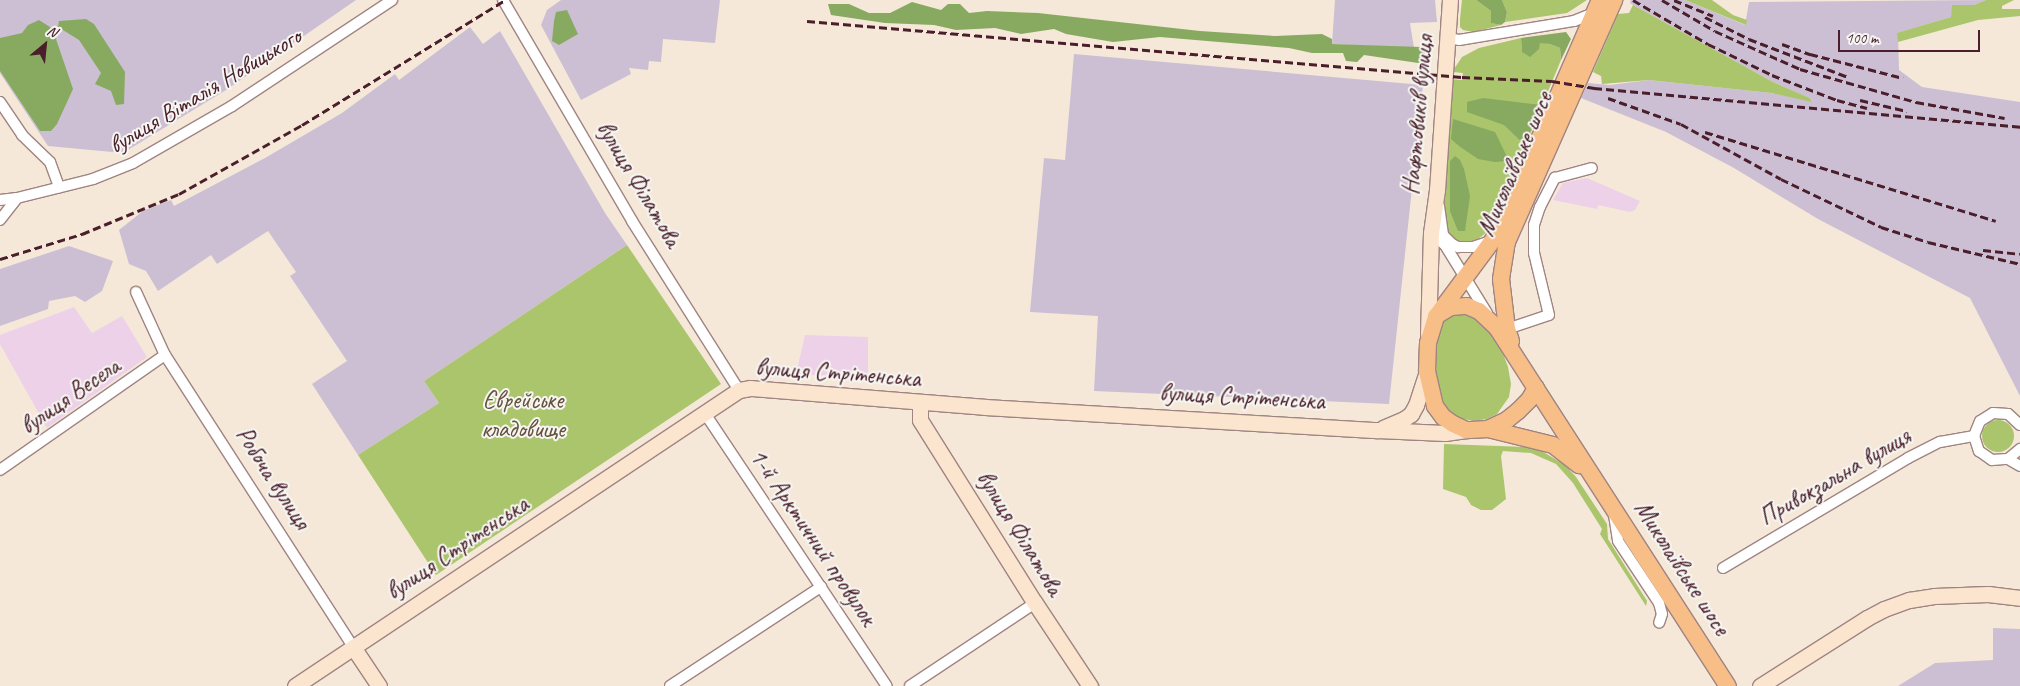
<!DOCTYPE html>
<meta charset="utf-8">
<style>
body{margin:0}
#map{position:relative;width:2020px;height:686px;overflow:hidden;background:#f5e8d8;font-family:Caveat,sans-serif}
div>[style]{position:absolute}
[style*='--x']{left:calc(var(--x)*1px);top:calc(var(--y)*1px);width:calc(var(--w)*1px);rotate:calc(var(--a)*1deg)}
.built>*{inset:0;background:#edd1e9}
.industrial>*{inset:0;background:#ccbfd4}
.green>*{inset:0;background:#aac56c}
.round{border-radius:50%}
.forest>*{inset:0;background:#87aa60}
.roads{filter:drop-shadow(1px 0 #a08482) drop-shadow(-1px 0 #a08482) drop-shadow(0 1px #a08482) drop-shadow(0 -1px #a08482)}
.street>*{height:10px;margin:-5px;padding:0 5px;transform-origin:5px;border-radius:5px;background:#fff}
.secondary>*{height:15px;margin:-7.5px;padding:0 7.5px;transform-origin:7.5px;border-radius:7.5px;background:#fce5cf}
.primary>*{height:16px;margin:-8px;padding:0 8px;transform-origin:8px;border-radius:8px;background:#f7be88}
.rail>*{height:3px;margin-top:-1.5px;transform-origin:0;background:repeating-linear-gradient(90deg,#4a1f2b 0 8px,transparent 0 12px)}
span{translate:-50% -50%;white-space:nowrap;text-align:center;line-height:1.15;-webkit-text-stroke:4px #f6f6f2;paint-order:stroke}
.street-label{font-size:25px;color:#4a1f2b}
.park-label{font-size:25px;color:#67513e}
.north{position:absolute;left:20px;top:20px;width:50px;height:50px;-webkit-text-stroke:4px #f6f6f2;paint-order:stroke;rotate:28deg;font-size:14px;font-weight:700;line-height:20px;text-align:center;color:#4a1f2b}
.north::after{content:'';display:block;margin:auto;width:18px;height:22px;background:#4a1f2b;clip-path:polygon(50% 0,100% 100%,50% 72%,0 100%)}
.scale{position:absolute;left:1838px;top:30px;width:142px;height:22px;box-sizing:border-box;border:2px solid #4a1f2b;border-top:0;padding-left:6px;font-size:15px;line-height:18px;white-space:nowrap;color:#4a1f2b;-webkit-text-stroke:4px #f6f6f2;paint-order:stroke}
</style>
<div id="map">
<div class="built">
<div style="clip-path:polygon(1587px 178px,1640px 201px,1635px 210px,1630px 212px,1598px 205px,1597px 209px,1553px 200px,1563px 183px)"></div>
<div style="clip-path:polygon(74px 307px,92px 333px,122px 316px,147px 357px,47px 428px,0 344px,0 335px)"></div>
<div style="clip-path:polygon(805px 335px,868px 337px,868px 378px,796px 374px)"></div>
</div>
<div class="industrial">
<div style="clip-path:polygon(0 0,356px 0,226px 90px,123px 153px,48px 146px,0 73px)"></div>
<div style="clip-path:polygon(561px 0,720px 0,715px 43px,663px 39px,661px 62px,649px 61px,648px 70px,629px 68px,631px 74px,581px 100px,541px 25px,547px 10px)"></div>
<div style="clip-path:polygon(1335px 0,1435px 0,1437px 22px,1410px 23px,1414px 48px,1332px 44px)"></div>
<div style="clip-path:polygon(1631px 0,1685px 0,1745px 25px,1749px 2px,1986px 0,1974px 5px,1953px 5px,1951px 17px,1898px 33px,1899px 70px,1922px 87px,2020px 102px,2020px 396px,1970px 298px,1818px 219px,1734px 168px,1666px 132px,1581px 98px,1588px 83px,1610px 85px,1649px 80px,1771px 93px,1812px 101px,1810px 98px,1773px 82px,1633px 5px,1630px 3px)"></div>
<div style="clip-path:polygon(470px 27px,483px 44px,500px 31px,605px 213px,627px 245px,424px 381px,439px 403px,358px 455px,312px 384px,347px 361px,290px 276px,296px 272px,268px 231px,217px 264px,211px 255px,158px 291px,146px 271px,129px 264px,119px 230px,143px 211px,171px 200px,174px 206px,265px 158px,342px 113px,395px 74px,399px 80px)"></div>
<div style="clip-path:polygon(1074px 54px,1423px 85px,1389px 404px,1094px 391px,1098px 316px,1030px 312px,1044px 158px,1065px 160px)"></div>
<div style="clip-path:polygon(69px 246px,113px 261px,102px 291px,85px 302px,75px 296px,49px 301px,48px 309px,0 326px,0 269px)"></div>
<div style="clip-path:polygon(1993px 628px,2020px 629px,2020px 686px,1898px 686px,1935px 663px,1993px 660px)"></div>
</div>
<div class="green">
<div style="clip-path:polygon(1462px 0,1476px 0,1491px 11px,1492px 23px,1501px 25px,1474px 32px,1463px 30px,1460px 27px,1460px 19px)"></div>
<div style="clip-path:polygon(1502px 0,1587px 0,1567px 13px,1505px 22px,1507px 12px)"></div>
<div style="clip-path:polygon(1685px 0,1712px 0,1733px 15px,1747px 20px,1746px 25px)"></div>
<div style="clip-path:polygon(1986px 0,2014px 0,2002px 6px,2002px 9px,2020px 9px,2020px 16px,1978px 20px,1898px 42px,1897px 33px,1951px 17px,1952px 5px,1974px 5px)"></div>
<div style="clip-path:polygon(1633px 5px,1773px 82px,1810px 98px,1812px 102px,1771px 93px,1649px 80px,1602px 84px,1601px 76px,1593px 72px,1618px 14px,1629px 13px)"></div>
<div style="clip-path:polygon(1521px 38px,1522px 51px,1540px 42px,1550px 44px,1560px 48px,1561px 60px,1491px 229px,1474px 242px,1454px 241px,1448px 235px,1444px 225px,1450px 79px,1462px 80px,1463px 73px,1452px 72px,1462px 57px,1479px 48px)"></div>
<div style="clip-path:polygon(627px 245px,721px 384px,436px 575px,358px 455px,439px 403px,424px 381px)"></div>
<div style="clip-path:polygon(1457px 310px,1478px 316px,1502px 351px,1508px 367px,1511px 384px,1509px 397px,1497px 414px,1487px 419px,1473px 421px,1460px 418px,1448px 412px,1435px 395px,1434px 345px,1439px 324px)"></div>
<div class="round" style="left:1982px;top:420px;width:32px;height:32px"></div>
<div style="clip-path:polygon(1444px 444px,1527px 447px,1540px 450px,1565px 465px,1576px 477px,1607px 524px,1608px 539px,1647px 601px,1646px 606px,1600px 534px,1602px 529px,1573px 483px,1556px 464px,1531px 453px,1503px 451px,1501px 456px,1506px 499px,1492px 510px,1481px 510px,1471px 505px,1466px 497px,1443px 489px)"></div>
</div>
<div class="forest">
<div style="clip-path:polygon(1476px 0,1502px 0,1507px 12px,1505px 22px,1501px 25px,1491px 23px,1491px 11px)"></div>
<div style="clip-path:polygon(912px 2px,941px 10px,948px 4px,960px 4px,969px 13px,987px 11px,1038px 13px,1200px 31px,1275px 36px,1322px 34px,1332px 39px,1332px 44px,1421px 47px,1428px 51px,1429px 59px,1425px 64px,1364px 55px,1357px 62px,1346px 61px,1343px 53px,1312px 53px,1289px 48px,1160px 37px,1113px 42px,1066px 34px,1054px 29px,1021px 34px,995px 28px,956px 30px,934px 25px,885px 23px,831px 15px,828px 4px,849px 4px,869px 13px,890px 13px)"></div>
<div style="clip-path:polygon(567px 10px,578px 34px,559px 45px,552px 41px,554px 21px,556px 12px)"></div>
<div style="clip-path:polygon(86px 19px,94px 24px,125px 72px,124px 104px,116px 105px,111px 91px,95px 84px,101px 73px,79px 40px,58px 27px,59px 21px)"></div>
<div style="clip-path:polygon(39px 20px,50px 27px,56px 39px,73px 89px,57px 124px,51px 131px,40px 131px,0 71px,0 38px,22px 33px,28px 25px)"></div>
<div style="clip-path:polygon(1566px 32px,1571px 39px,1561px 60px,1560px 48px,1550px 44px,1540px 43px,1539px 49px,1530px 57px,1522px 52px,1521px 38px)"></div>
<div style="clip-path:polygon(1483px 98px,1541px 105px,1525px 145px,1504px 125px,1467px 112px,1467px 102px)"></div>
<div style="clip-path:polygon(1453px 119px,1495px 132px,1509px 161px,1495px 162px,1478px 159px,1459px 146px,1451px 139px)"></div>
<div style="clip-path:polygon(1455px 156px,1460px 160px,1464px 169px,1470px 196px,1465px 231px,1458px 231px,1450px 211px,1450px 161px)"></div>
</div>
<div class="roads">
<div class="street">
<div style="--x:503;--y:0;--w:256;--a:59.7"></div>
<div style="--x:632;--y:221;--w:200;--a:57.7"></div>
<div style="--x:1448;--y:38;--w:11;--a:10"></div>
<div style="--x:1459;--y:40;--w:117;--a:-9.4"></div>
<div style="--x:1574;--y:21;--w:22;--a:-22"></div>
<div style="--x:0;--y:102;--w:40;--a:56"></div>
<div style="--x:22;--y:135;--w:39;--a:44"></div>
<div style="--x:50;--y:162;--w:27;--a:70"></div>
<div style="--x:0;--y:200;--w:17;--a:-7"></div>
<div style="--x:17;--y:198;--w:78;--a:-14"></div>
<div style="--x:93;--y:179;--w:43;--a:-21.8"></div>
<div style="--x:133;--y:163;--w:114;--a:-29.9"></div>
<div style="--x:232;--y:106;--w:192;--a:-33.5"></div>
<div style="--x:1439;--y:206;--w:35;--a:82"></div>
<div style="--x:0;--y:220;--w:28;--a:-52"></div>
<div style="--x:1431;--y:233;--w:18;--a:41"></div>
<div style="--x:1445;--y:245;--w:80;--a:58.3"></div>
<div style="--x:1444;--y:236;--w:11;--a:45"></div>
<div style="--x:1452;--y:244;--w:7;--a:27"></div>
<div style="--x:1458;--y:247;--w:15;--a:0"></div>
<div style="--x:1473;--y:247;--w:18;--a:-19"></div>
<div style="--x:136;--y:292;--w:69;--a:65.3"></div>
<div style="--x:165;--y:355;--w:347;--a:57.2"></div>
<div style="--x:1507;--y:329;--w:44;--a:-18.4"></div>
<div style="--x:1549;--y:315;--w:64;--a:-103.6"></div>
<div style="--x:1534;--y:253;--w:28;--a:-90"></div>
<div style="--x:1534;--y:225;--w:19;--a:-72"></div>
<div style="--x:1540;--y:207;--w:33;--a:-63"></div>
<div style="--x:1555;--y:178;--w:38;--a:-15"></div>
<div style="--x:704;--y:412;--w:329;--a:56.3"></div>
<div style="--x:2020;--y:425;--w:16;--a:-137"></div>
<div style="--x:2008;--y:414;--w:15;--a:-176"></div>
<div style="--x:1993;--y:413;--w:15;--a:148"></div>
<div style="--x:1980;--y:421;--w:16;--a:112"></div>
<div style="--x:1974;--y:436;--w:16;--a:72"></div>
<div style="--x:1979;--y:451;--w:16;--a:35"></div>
<div style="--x:1992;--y:460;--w:16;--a:-4"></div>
<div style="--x:2008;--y:459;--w:16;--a:-40"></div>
<div style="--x:2008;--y:459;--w:14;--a:30"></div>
<div style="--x:0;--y:470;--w:201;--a:-34.9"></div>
<div style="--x:1614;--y:515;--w:26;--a:81"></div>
<div style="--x:1618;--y:541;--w:74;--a:56.5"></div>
<div style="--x:1659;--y:603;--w:11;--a:75"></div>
<div style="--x:1662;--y:614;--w:9;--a:108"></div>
<div style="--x:1723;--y:568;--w:215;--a:-30.7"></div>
<div style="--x:1908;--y:458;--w:36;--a:-27"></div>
<div style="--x:1940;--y:442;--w:35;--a:-10"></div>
<div style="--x:670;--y:686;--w:181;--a:-33.3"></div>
<div style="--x:910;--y:686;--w:150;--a:-33.6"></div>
</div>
<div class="secondary">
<div style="--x:1428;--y:334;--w:101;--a:-88.3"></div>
<div style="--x:1431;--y:233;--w:43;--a:-82.1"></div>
<div style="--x:1437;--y:190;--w:190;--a:-86.1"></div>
<div style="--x:920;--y:402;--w:18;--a:90"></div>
<div style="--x:920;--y:420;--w:216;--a:57.9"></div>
<div style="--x:1035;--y:603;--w:100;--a:56.5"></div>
<div style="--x:1383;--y:428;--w:23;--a:-23"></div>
<div style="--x:1404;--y:419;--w:9;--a:-36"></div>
<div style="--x:1411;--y:414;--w:10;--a:-61"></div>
<div style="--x:1416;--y:405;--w:36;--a:-72"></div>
<div style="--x:353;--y:647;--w:47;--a:56.3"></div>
<div style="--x:295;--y:686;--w:534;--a:-33.69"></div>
<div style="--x:739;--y:390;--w:11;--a:-10"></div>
<div style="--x:750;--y:388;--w:236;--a:4.6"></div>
<div style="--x:985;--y:407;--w:393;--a:3.4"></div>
<div style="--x:1377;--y:430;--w:68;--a:2.5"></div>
<div style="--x:1445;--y:433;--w:21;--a:-8"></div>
<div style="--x:1760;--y:686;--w:127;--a:-32.4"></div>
<div style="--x:1867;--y:618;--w:19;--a:-28"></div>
<div style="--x:1884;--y:609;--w:27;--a:-20"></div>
<div style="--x:1909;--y:600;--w:25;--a:-9"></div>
<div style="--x:1934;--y:596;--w:54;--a:-2.1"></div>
<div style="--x:1988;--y:594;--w:32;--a:7"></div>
</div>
<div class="primary">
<div style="--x:1438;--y:314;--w:92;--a:-53.4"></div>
<div style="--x:1493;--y:240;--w:18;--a:-61"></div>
<div style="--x:1502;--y:224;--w:244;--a:-66.4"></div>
<div style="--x:1511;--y:341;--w:13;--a:-108"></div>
<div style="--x:1507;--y:329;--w:50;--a:-96.8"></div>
<div style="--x:1501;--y:279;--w:37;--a:-81"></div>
<div style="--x:1507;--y:242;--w:265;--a:-66.1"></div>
<div style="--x:1536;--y:388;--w:14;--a:120"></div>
<div style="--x:1529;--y:400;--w:16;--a:135"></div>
<div style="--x:1518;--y:411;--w:14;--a:141"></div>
<div style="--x:1507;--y:420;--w:21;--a:155"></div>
<div style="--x:1488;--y:429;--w:22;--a:177"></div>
<div style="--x:1466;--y:430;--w:14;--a:-155"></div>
<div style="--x:1453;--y:424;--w:12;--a:-145"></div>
<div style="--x:1443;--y:417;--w:14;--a:-126"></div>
<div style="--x:1435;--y:406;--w:36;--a:-103"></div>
<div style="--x:1427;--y:371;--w:28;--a:-88"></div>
<div style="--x:1428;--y:343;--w:28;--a:-73"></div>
<div style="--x:1436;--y:316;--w:17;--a:-31"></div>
<div style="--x:1451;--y:307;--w:16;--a:-4"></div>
<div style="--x:1467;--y:306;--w:13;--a:23"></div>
<div style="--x:1479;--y:311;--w:25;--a:43"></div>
<div style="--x:1497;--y:328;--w:426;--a:57.2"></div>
<div style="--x:1488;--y:429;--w:67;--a:13.8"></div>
<div style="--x:1553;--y:445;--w:33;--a:38"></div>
</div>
</div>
<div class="rail">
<div style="--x:1633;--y:0;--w:87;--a:30.4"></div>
<div style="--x:1708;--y:44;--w:71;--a:25.8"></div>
<div style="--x:1772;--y:75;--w:70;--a:21"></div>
<div style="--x:1837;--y:100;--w:31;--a:15"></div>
<div style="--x:1662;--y:0;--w:61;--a:30.3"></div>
<div style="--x:1715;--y:31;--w:93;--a:24.1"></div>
<div style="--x:1800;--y:69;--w:121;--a:15.9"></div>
<div style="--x:1916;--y:102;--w:90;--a:10.2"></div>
<div style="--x:1674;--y:0;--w:42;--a:22.3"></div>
<div style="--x:1705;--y:17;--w:49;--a:26.6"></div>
<div style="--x:1749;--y:39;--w:106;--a:21"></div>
<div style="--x:807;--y:21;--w:657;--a:4.89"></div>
<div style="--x:1462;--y:77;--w:90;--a:2.5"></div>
<div style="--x:1552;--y:81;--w:43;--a:9.5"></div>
<div style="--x:1594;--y:88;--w:428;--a:5.2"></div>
<div style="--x:1782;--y:44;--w:30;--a:20"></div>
<div style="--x:1810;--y:54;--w:96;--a:14.5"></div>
<div style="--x:1608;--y:98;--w:77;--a:19.6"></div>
<div style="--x:1681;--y:124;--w:114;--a:28.8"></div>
<div style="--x:1781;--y:179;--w:111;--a:25.6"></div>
<div style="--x:1881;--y:227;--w:49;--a:17.7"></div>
<div style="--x:1928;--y:242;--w:95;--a:13.4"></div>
<div style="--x:1860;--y:100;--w:48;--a:13.2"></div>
<div style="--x:1705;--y:132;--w:304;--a:17"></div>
<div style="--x:1983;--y:250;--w:37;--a:6"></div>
<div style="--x:0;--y:259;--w:86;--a:-17"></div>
<div style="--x:82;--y:234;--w:105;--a:-22.4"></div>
<div style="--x:179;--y:194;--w:141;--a:-29.3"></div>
<div style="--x:302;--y:125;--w:238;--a:-31.6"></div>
</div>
<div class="street-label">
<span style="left:205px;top:91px;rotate:-31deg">вулиця Віталія Новицького</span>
<span style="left:1418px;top:115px;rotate:-85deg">Нафтовиків вулиця</span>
<span style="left:1515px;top:164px;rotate:-67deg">Миколаївське шосе</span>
<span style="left:639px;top:184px;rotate:59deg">вулиця Філатова</span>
<span style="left:838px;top:373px;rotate:4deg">вулиця Стрітенська</span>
<span style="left:70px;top:396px;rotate:-35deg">вулиця Весела</span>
<span style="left:1242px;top:397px;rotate:3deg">вулиця Стрітенська</span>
<span style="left:1835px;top:477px;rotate:-30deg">Привокзальна вулиця</span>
<span style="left:273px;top:478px;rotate:57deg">Робоча вулиця</span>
<span style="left:1020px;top:533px;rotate:58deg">вулиця Філатова</span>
<span style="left:813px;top:537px;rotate:56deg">1-й Арктичний провулок</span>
<span style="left:457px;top:548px;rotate:-34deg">вулиця Стрітенська</span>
<span style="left:1682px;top:568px;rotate:57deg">Миколаївське шосе</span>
</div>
<div class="park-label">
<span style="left:523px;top:415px">Єврейське<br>кладовище</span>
</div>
<div class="north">N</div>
<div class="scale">100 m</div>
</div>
